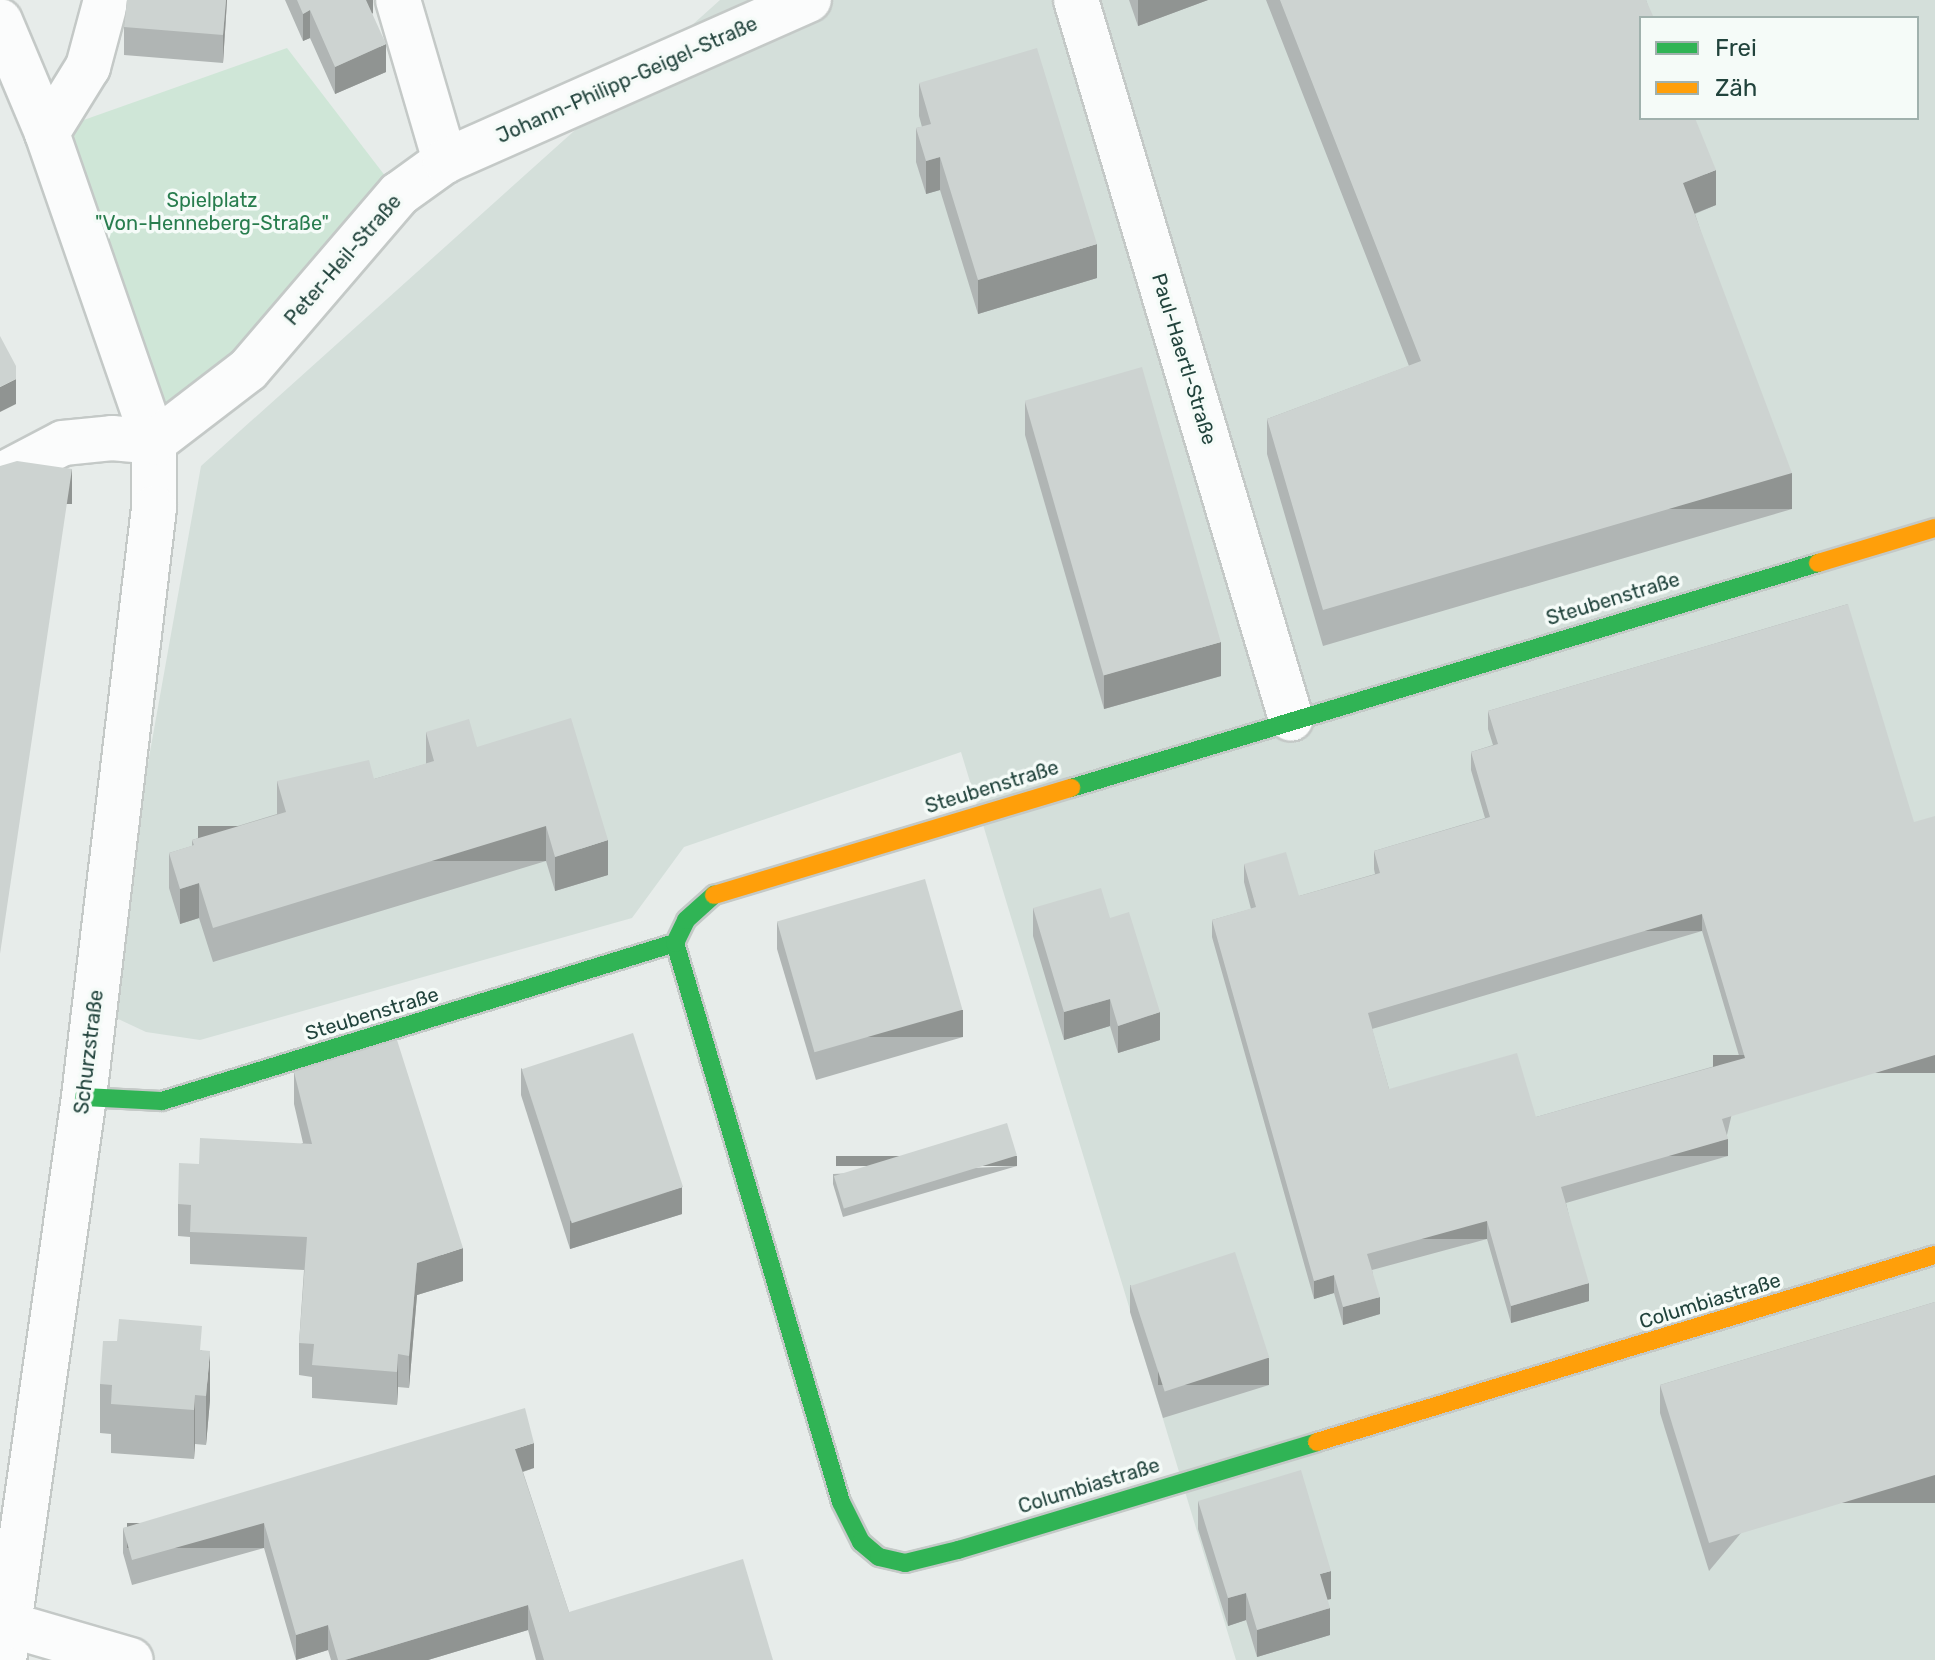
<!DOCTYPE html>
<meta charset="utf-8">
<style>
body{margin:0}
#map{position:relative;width:1935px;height:1660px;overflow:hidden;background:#e7ecea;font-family:Rubik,sans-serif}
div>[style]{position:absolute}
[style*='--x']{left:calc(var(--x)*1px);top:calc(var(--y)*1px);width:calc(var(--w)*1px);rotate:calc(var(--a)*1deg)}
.built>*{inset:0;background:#d4dfda}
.green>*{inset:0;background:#cfe6d7}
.roads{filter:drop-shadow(2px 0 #c4c9c7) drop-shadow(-2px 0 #c4c9c7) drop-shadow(0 2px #c4c9c7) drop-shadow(0 -2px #c4c9c7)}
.street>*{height:44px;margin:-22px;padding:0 22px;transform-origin:22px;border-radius:22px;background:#fbfcfc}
.fast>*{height:18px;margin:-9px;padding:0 9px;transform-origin:9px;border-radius:9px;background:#30b455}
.slow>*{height:18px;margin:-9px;padding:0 9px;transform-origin:9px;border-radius:9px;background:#ff9f0a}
.wall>*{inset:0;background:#b0b5b4}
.shaded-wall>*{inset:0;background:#909492;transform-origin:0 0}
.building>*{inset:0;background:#cdd3d1;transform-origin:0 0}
span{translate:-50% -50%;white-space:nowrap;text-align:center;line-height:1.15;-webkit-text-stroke:7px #f5fbf8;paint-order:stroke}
.street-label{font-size:20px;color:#21433c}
.park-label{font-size:20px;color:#287d4e}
.legend{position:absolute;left:1639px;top:16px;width:280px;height:104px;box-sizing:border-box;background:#f5fbf8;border:2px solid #a0b1ad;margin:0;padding:10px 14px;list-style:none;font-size:24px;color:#21433c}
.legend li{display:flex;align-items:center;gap:16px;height:40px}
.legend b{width:40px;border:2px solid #a0b1ad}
</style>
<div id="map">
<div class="built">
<div style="clip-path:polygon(evenodd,720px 0,1935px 0,1935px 1660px,1236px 1660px,961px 752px,684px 847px,632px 918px,200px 1040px,146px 1032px,114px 1017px,140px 808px,201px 466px,720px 0,1641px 18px,1917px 18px,1917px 118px,1641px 118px,1641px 18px)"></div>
</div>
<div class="green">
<div style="clip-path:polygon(287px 48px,399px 194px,154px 442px,47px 133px)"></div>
</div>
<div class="roads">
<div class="street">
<div style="--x:398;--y:0;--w:168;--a:73.7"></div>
<div style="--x:1076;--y:0;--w:750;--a:73.35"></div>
<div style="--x:0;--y:21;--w:121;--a:67.2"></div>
<div style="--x:47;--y:133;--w:327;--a:70.9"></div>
<div style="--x:154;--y:442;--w:66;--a:90"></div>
<div style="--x:154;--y:508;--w:593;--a:96.78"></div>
<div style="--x:84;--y:1097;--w:569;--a:98.09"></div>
<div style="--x:47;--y:133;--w:78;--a:-58.2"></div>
<div style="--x:88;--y:67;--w:69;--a:-75"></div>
<div style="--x:154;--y:442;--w:118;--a:-37.5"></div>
<div style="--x:248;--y:370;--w:232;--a:-49.4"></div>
<div style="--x:399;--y:194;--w:57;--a:-35.7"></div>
<div style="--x:445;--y:161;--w:398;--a:-23.9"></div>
<div style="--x:0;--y:476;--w:71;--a:-27.6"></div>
<div style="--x:63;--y:443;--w:49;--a:-5.8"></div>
<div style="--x:112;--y:438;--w:42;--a:5.4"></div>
<div style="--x:0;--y:1622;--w:136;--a:16.2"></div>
</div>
<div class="fast">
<div style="--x:1071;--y:788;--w:780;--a:-16.76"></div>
<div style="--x:675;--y:943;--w:583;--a:73.46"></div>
<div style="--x:841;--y:1502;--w:45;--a:63.4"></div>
<div style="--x:861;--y:1542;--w:23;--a:40"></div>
<div style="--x:879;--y:1557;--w:27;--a:13"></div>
<div style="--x:905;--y:1563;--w:55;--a:-13.8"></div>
<div style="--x:958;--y:1550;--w:375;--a:-16.7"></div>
<div style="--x:84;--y:1097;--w:78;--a:2.9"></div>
<div style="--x:162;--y:1101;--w:537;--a:-17.12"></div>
<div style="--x:675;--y:943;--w:25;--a:-64"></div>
<div style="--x:686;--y:920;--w:38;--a:-42"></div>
</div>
<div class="slow">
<div style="--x:1818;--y:563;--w:122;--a:-16.7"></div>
<div style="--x:714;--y:895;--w:373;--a:-16.7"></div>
<div style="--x:1317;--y:1442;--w:646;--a:-16.84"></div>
</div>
</div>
<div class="wall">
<div style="clip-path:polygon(127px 0,227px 0,223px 63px,124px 55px,124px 27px)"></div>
<div style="clip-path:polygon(285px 0,373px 0,373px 13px,372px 14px,386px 72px,335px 94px,310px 38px,303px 41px)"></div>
<div style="clip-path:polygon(1129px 0,1208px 0,1138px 26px)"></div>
<div style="clip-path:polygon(1266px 0,1646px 0,1716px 205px,1695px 214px,1792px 509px,1323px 646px,1267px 454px,1267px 419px,1409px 366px)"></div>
<div style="clip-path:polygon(919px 83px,1097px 278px,978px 314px,940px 190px,926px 194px,916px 162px,916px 128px,922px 127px,919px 116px)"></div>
<div style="clip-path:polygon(1025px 401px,1221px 676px,1104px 709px,1025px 435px)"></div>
<div style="clip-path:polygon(evenodd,1848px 604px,1727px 1135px,1728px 1156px,1566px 1203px,1589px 1301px,1511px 1323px,1487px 1239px,1372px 1270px,1380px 1314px,1343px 1325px,1334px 1293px,1314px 1299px,1212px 937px,1212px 920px,1251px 909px,1244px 882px,1244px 864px,1299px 896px,1375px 874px,1374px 869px,1374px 851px,1485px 818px,1471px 770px,1471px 752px,1493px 745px,1488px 729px,1488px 711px,1848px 604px,1702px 931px,1740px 1059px,1536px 1117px,1389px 1089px,1372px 1029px,1702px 931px)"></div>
<div style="clip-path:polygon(426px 732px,477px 747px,608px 875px,555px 891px,546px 861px,213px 962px,199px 918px,180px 924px,169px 888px,169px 853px,192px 846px,192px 840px,277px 814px,277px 781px,374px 779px,426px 764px)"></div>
<div style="clip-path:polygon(1033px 908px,1110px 918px,1160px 1040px,1118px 1053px,1110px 1026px,1064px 1040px,1033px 936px)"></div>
<div style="clip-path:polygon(777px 922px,963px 1037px,816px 1080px,777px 949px)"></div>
<div style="clip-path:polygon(521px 1068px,682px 1214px,570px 1249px,521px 1095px)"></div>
<div style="clip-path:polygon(294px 1072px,463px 1281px,417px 1295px,409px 1388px,398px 1387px,397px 1405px,312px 1398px,312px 1377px,299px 1375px,299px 1343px,304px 1270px,190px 1264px,190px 1237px,178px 1236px,178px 1204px,303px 1143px,294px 1104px)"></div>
<div style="clip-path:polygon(1017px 1166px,843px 1217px,833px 1184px,833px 1174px)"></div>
<div style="clip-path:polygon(1130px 1285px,1269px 1385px,1163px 1418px,1130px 1312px)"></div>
<div style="clip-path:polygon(1935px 1302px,1709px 1571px,1660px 1413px,1660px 1385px)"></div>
<div style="clip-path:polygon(202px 1350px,210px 1400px,206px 1445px,195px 1444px,194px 1459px,111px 1453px,111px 1434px,100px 1433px,100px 1384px)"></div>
<div style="clip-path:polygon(534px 1468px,523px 1472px,569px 1612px,773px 1660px,536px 1660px,528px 1630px,428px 1660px,331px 1660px,328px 1650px,296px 1660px,264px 1548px,132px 1585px,123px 1553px,123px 1528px)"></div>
<div style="clip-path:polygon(1198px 1501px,1331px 1599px,1327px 1600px,1330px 1635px,1257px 1657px,1246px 1620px,1228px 1626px,1198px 1529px)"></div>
</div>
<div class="shaded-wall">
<div style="clip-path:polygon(226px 0,227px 0,223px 63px,223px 35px)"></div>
<div style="clip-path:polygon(362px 0,373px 0,373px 13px,362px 18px)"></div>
<div style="clip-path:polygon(1138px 0,1208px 0,1138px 26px)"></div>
<div style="clip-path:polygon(310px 10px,310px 38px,303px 41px,303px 14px)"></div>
<div style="clip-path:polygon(386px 44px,386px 72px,335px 94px,335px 67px)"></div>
<div style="clip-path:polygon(940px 157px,940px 190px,926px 194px,926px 161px)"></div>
<div style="clip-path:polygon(1716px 170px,1716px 205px,1683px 218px,1683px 183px)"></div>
<div style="clip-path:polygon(1097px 244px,1097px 278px,978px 314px,978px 280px)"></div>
<div style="clip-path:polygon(16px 379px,16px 404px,0 412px,0 387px)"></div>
<div style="left:72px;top:469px;width:35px;height:490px;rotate:90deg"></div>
<div style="left:1792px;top:473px;width:36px;height:489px;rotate:90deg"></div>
<div style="clip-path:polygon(1221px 642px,1221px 676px,1104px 709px,1104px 675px)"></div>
<div style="left:546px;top:826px;width:35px;height:348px;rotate:90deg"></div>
<div style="clip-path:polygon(608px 840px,608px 875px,555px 891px,555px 857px)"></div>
<div style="clip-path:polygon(199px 883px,199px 918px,180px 924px,180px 889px)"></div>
<div style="left:1702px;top:914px;width:17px;height:348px;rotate:90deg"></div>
<div style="clip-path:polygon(1110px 999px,1110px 1026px,1064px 1040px,1064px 1012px)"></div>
<div style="left:963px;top:1010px;width:27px;height:153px;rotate:90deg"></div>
<div style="clip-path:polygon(1160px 1012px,1160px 1040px,1118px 1053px,1118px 1026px)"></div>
<div style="left:1935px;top:1055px;width:18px;height:222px;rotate:90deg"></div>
<div style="left:1728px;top:1139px;width:17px;height:174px;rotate:90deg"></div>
<div style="left:1017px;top:1156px;width:10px;height:181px;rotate:90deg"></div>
<div style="clip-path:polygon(682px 1187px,682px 1214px,570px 1249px,570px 1221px)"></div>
<div style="left:1487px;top:1221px;width:18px;height:124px;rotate:90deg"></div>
<div style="clip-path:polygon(463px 1248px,463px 1281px,417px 1295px,409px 1388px,409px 1356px,417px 1263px)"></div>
<div style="clip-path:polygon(1334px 1275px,1334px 1293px,1314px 1299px,1314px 1281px)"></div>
<div style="clip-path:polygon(1589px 1283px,1589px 1301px,1511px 1323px,1511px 1306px)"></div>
<div style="clip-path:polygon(1380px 1297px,1380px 1314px,1343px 1325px,1343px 1307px)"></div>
<div style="clip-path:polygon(210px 1351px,210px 1400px,206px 1445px,206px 1396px)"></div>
<div style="clip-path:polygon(398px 1354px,398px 1387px,397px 1405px,397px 1372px)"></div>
<div style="left:1269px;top:1358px;width:27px;height:111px;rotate:90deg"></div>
<div style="clip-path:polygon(195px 1395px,195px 1444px,194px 1459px,194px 1410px)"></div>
<div style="clip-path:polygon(534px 1443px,534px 1468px,515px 1474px,515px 1449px)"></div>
<div style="left:1935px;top:1475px;width:28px;height:236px;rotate:90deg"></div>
<div style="left:264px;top:1523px;width:25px;height:137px;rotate:90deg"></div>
<div style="clip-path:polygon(1331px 1571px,1331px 1599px,1320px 1601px,1320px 1574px)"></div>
<div style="clip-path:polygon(1246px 1593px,1246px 1620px,1228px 1626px,1228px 1598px)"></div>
<div style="clip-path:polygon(528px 1605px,528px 1630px,428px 1660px,345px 1660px)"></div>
<div style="clip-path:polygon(1330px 1608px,1330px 1635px,1257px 1657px,1257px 1630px)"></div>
<div style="clip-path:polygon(328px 1625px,328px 1650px,296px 1660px,296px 1635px)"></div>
</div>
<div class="building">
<div style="clip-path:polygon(127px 0,226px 0,223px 35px,124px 27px)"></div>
<div style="clip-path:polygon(297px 0,366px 0,386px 44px,335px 67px,310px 10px,303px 14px)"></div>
<div style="clip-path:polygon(1280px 0,1646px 0,1654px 18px,1641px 18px,1641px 118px,1695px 118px,1716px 170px,1683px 183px,1792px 473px,1323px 610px,1267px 419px,1421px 361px)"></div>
<div style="clip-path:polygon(1037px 48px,1097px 244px,978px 280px,940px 157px,926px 161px,916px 128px,931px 124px,919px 83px)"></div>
<div style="clip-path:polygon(0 336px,16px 366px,16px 379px,0 387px)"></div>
<div style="left:1142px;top:367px;width:286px;height:122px;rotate:74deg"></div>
<div style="clip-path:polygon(17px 461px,72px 469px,0 954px,0 466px)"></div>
<div style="clip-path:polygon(evenodd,1848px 604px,1914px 822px,1935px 816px,1935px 1055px,1722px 1119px,1728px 1139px,1561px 1187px,1589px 1283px,1511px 1306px,1487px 1221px,1367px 1254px,1380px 1297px,1343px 1307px,1334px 1275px,1314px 1281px,1212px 920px,1256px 907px,1244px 864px,1286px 852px,1299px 896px,1380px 873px,1374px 851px,1490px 817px,1471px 752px,1498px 744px,1488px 711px,1848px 604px,1702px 914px,1745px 1058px,1536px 1117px,1517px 1053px,1389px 1089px,1368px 1013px,1702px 914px)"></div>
<div style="clip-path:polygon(571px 718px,608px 840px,555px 857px,546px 826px,213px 928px,199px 883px,180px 889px,169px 853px,194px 845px,192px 840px,286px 812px,277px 781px,369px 760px,374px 779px,434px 761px,426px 732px,469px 719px,477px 747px)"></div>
<div style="left:925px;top:879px;width:136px;height:154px;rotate:74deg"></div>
<div style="clip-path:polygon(1101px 888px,1110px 918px,1129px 912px,1160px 1012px,1118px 1026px,1110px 999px,1064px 1012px,1033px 908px)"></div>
<div style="left:633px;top:1033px;width:162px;height:117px;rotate:72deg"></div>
<div style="clip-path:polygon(397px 1040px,463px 1248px,417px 1263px,409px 1356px,398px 1354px,397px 1372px,312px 1365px,314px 1344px,299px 1343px,307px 1237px,190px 1232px,191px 1205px,178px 1204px,179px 1163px,199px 1164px,200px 1138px,312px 1144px,294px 1072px)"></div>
<div style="left:1007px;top:1123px;width:34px;height:181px;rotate:73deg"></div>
<div style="left:1235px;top:1252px;width:111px;height:110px;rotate:72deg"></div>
<div style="clip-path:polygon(1935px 1302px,1935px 1475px,1709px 1543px,1660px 1385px)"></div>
<div style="clip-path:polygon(119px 1319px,202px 1326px,200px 1350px,210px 1351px,206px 1396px,195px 1395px,194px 1410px,111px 1404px,112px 1385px,100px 1384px,103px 1341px,117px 1341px)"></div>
<div style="clip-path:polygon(525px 1408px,534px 1443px,515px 1449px,569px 1612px,743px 1559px,773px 1660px,544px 1660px,528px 1605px,345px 1660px,338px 1660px,328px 1625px,296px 1635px,264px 1523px,132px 1560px,123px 1528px)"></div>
<div style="clip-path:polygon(1301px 1470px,1331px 1571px,1320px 1574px,1330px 1608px,1257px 1630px,1246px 1593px,1228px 1598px,1198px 1501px)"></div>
</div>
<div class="street-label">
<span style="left:627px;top:80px;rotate:-24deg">Johann-Philipp-Geigel-Straße</span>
<span style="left:343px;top:260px;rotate:-49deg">Peter-Heil-Straße</span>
<span style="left:1184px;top:359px;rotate:73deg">Paul-Haertl-Straße</span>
<span style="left:1613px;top:599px;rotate:-17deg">Steubenstraße</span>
<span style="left:992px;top:787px;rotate:-17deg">Steubenstraße</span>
<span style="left:372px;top:1014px;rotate:-17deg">Steubenstraße</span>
<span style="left:89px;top:1052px;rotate:-83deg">Schurzstraße</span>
<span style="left:1710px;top:1301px;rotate:-17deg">Columbiastraße</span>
<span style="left:1089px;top:1486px;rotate:-17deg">Columbiastraße</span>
</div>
<div class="park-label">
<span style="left:212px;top:212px">Spielplatz<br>"Von-Henneberg-Straße"</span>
</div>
<ul class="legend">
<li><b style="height:10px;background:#30b455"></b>Frei</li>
<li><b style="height:10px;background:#ff9f0a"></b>Zäh</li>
</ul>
</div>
